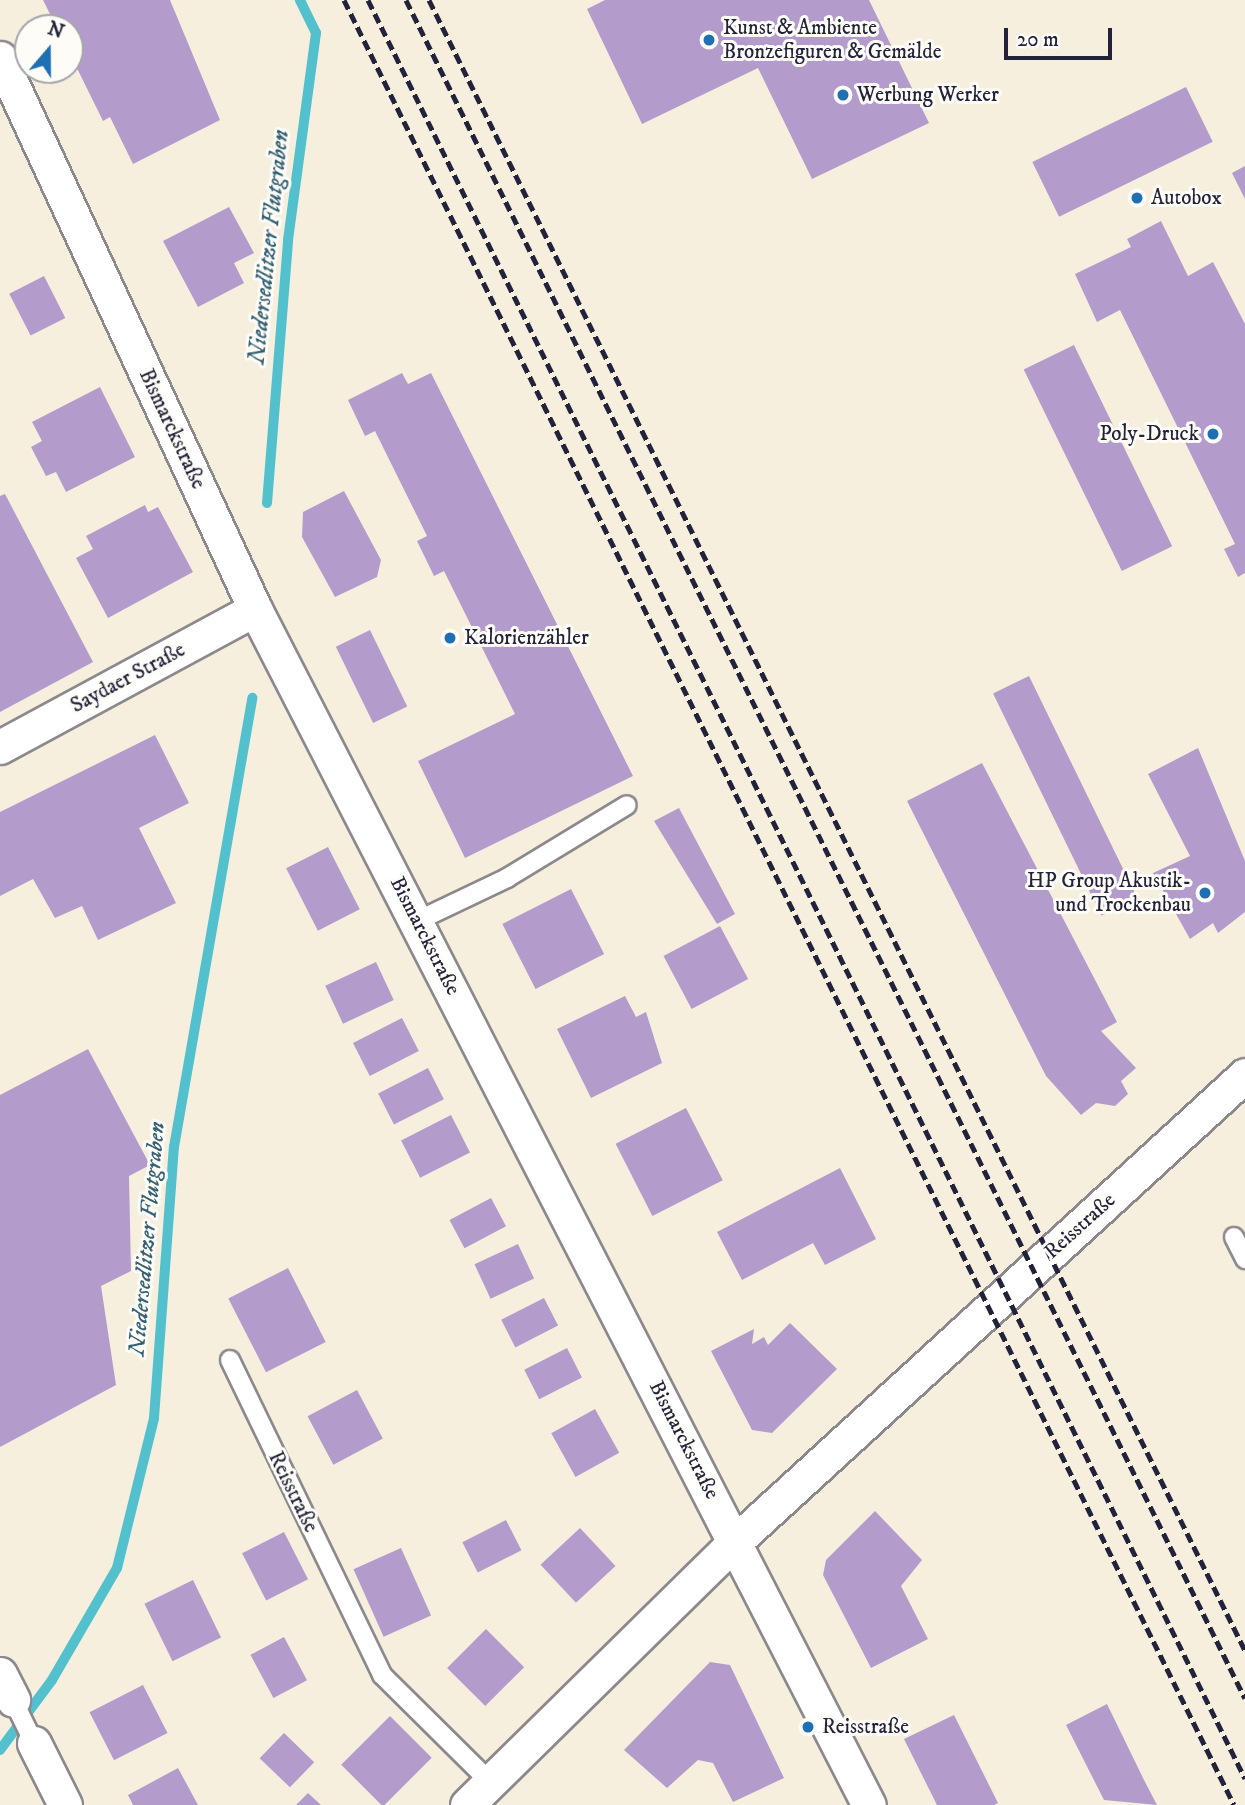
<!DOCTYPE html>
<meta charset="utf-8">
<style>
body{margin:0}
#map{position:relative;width:1245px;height:1805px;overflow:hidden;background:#f6efde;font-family:"IM FELL DW Pica",serif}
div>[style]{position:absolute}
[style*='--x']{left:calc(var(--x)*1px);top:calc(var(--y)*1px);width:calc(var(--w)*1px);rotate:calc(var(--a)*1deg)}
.stream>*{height:10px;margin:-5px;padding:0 5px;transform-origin:5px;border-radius:5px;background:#53c0cd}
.building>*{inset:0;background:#b39ccb;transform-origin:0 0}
.roads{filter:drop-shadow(2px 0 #8c888c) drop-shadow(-2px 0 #8c888c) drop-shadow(0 2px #8c888c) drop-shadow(0 -2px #8c888c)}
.lane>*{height:18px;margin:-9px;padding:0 9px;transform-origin:9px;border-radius:9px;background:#fff}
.street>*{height:33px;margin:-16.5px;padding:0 16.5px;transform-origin:16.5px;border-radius:16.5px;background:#fff}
.rail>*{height:5px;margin-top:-2.5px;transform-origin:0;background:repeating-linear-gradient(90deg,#22223b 0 10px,transparent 0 15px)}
.dots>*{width:19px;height:19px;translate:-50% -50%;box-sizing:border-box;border:4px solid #fdfcf7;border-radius:50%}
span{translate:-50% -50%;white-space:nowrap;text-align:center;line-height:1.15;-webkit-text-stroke:6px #fdfcf7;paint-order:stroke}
.poi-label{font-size:21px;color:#22223b}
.left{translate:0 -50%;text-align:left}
.right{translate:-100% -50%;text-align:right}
.street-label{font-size:21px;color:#22223b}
.water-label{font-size:23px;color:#366175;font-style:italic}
.north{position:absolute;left:14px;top:14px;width:70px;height:70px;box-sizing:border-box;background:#fdfcf7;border:2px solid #a5a5ac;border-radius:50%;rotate:20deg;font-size:19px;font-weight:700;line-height:28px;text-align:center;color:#22223b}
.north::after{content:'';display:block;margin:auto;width:24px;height:32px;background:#1f6fb2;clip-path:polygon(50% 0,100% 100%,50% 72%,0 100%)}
.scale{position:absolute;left:1004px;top:28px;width:108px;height:32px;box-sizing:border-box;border:4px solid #22223b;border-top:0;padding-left:9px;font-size:21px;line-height:24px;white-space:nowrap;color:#22223b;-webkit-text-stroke:5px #fdfcf7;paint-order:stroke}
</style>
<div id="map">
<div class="stream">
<div style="--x:267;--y:503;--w:264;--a:-85.4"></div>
<div style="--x:288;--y:240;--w:209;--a:-82.3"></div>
<div style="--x:316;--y:33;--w:37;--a:-116"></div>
<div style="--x:0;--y:1750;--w:87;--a:-53.4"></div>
<div style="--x:52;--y:1680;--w:129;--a:-59.9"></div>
<div style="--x:117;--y:1568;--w:154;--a:-76.1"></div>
<div style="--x:154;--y:1418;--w:272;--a:-85.8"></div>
<div style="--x:174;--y:1147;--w:456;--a:-80.1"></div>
</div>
<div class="building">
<div style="clip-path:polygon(43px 0,170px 0,220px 120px,133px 164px,110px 117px,103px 121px,70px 54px,70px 28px,57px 28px)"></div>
<div style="clip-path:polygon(605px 0,869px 0,929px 123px,812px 179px,758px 68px,642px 124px,587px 9px)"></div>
<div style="left:1186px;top:87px;width:61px;height:171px;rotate:64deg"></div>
<div style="clip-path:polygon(1245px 166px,1245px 199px,1232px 173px)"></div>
<div style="clip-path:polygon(229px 207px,254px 253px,234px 263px,244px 283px,198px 307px,163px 241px)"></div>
<div style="clip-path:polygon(1161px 221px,1188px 276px,1213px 262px,1245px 324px,1245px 573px,1238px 577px,1224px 549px,1235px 544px,1120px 310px,1097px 322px,1075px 274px,1131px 247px,1127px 239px)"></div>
<div style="left:44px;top:276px;width:47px;height:39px;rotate:63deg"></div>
<div style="left:1074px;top:345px;width:224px;height:56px;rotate:64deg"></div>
<div style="clip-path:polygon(402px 373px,408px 384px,431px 373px,633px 776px,465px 858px,418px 761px,515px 714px,444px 571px,434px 576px,417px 541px,427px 536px,375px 431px,365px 436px,348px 400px)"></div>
<div style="clip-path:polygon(100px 387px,135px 457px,66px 492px,56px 472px,46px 476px,31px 447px,42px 441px,32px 422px)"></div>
<div style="clip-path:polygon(344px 491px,381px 560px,377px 577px,335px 597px,302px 537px,303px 512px)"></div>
<div style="clip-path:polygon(5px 494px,93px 662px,0 712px,0 496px)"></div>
<div style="clip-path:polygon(145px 505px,148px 512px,158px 507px,193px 572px,108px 618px,76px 558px,93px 549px,86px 536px)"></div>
<div style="left:370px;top:630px;width:85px;height:38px;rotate:64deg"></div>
<div style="left:1029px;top:676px;width:247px;height:40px;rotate:64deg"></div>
<div style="clip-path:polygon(155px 735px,189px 803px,139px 828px,176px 903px,98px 940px,82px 906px,55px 918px,33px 879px,0 896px,0 812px)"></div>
<div style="clip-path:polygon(1198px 748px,1245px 861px,1245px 912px,1218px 933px,1213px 923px,1190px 939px,1153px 873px,1190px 856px,1148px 774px)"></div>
<div style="clip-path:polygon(982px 763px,1117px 1022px,1101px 1031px,1136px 1068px,1121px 1081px,1128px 1094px,1115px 1106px,1096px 1103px,1081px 1115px,1046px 1076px,907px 801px)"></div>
<div style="clip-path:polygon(679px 808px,735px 914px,717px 924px,654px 821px)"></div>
<div style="left:328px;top:847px;width:70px;height:47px;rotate:63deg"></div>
<div style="left:571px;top:889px;width:73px;height:77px;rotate:63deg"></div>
<div style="left:720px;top:926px;width:60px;height:64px;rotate:62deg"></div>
<div style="left:376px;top:962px;width:42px;height:56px;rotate:65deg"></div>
<div style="clip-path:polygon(625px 996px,636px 1017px,646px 1012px,662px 1063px,591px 1098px,557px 1029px)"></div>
<div style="left:402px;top:1018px;width:37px;height:55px;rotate:63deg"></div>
<div style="clip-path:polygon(88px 1049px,150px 1165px,129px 1176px,131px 1271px,101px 1286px,116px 1385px,0 1447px,0 1095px)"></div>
<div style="left:428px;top:1068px;width:35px;height:56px;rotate:63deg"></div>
<div style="left:686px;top:1108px;width:81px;height:79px;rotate:63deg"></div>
<div style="left:451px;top:1115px;width:42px;height:56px;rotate:63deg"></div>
<div style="clip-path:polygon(840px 1168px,876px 1239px,825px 1265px,813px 1243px,742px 1280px,717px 1232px)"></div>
<div style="left:491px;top:1198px;width:32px;height:47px;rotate:62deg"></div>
<div style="left:518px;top:1244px;width:38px;height:48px;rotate:65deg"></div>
<div style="left:288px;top:1268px;width:83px;height:67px;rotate:63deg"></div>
<div style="left:544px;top:1298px;width:31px;height:48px;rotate:63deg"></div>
<div style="clip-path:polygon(790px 1323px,837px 1369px,772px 1433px,752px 1430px,711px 1351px,754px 1329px,752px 1344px,764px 1337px,768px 1345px)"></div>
<div style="left:567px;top:1348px;width:33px;height:48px;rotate:63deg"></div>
<div style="left:357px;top:1390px;width:55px;height:56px;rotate:62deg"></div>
<div style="left:595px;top:1409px;width:50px;height:50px;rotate:61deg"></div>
<div style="clip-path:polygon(875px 1511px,922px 1560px,901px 1586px,928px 1639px,871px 1668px,823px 1575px,826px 1560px)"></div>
<div style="left:506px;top:1520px;width:34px;height:49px;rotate:63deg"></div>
<div style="left:580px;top:1528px;width:52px;height:54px;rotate:47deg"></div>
<div style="left:284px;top:1532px;width:53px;height:47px;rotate:63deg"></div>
<div style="left:401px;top:1548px;width:74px;height:52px;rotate:66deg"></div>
<div style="left:193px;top:1580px;width:64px;height:54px;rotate:64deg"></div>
<div style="left:486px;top:1629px;width:54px;height:55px;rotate:45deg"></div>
<div style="left:284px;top:1637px;width:49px;height:38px;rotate:62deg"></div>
<div style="clip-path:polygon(710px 1662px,730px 1665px,784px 1778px,733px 1802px,713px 1763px,698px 1760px,667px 1788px,624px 1750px)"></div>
<div style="left:143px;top:1685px;width:54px;height:60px;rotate:63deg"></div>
<div style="clip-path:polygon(1107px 1704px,1144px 1780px,1157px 1805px,1104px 1800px,1066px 1725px)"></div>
<div style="clip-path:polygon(954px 1715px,998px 1803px,994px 1805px,937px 1805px,904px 1739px)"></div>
<div style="left:390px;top:1716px;width:59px;height:69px;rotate:45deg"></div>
<div style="left:284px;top:1733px;width:42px;height:35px;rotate:44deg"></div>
<div style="clip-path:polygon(178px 1768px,198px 1805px,133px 1805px,128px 1795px)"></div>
<div style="clip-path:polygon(308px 1793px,321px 1805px,296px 1805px)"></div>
</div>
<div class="roads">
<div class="lane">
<div style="--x:417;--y:921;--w:100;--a:-25.5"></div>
<div style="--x:507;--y:878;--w:140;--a:-31.3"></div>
<div style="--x:1234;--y:1237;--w:25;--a:63"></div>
<div style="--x:230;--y:1360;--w:350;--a:64.2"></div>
<div style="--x:382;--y:1675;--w:152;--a:44.7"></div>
<div style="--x:13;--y:1700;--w:48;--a:64"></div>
</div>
<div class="street">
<div style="--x:0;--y:58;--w:607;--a:65.17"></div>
<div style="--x:255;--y:609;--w:1344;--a:62.83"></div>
<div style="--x:0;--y:747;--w:290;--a:-28.4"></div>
<div style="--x:0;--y:1674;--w:29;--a:63"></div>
<div style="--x:34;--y:1743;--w:69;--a:63.4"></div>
<div style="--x:467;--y:1805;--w:377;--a:-44.5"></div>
<div style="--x:736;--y:1541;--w:690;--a:-42.47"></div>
</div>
</div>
<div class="rail">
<div style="--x:344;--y:0;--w:2012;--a:63.75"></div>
<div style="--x:368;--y:0;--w:1983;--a:63.75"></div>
<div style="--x:406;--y:0;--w:1894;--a:63.71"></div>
<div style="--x:429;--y:0;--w:1841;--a:63.69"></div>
</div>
<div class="dots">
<div style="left:709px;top:40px;background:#1f6fb2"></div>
<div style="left:843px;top:95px;background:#1f6fb2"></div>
<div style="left:1137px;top:198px;background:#1f6fb2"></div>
<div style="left:1213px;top:434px;background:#1f6fb2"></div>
<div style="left:450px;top:638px;background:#1f6fb2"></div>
<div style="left:1205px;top:893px;background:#1f6fb2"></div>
<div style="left:808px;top:1727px;background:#1f6fb2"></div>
</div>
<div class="poi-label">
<span class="left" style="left:723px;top:40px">Kunst &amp; Ambiente<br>Bronzefiguren &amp; Gemälde</span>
<span class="left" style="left:857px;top:95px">Werbung Werker</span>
<span class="left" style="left:1151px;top:198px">Autobox</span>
<span class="right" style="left:1199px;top:434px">Poly-Druck</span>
<span class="left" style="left:464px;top:638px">Kalorienzähler</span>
<span class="right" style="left:1191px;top:893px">HP Group Akustik-<br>und Trockenbau</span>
<span class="left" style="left:822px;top:1727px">Reisstraße</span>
</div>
<div class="street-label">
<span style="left:172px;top:429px;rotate:65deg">Bismarckstraße</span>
<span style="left:128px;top:678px;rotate:-28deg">Saydaer Straße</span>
<span style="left:425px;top:936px;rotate:63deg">Bismarckstraße</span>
<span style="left:1080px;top:1226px;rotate:-42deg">Reisstraße</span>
<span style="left:684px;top:1440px;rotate:63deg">Bismarckstraße</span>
<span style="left:293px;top:1492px;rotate:64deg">Reisstraße</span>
</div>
<div class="water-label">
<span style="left:270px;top:247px;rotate:-84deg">Niedersedlitzer Flutgraben</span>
<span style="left:148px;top:1239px;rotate:-85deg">Niedersedlitzer Flutgraben</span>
</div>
<div class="north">N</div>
<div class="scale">20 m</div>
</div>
